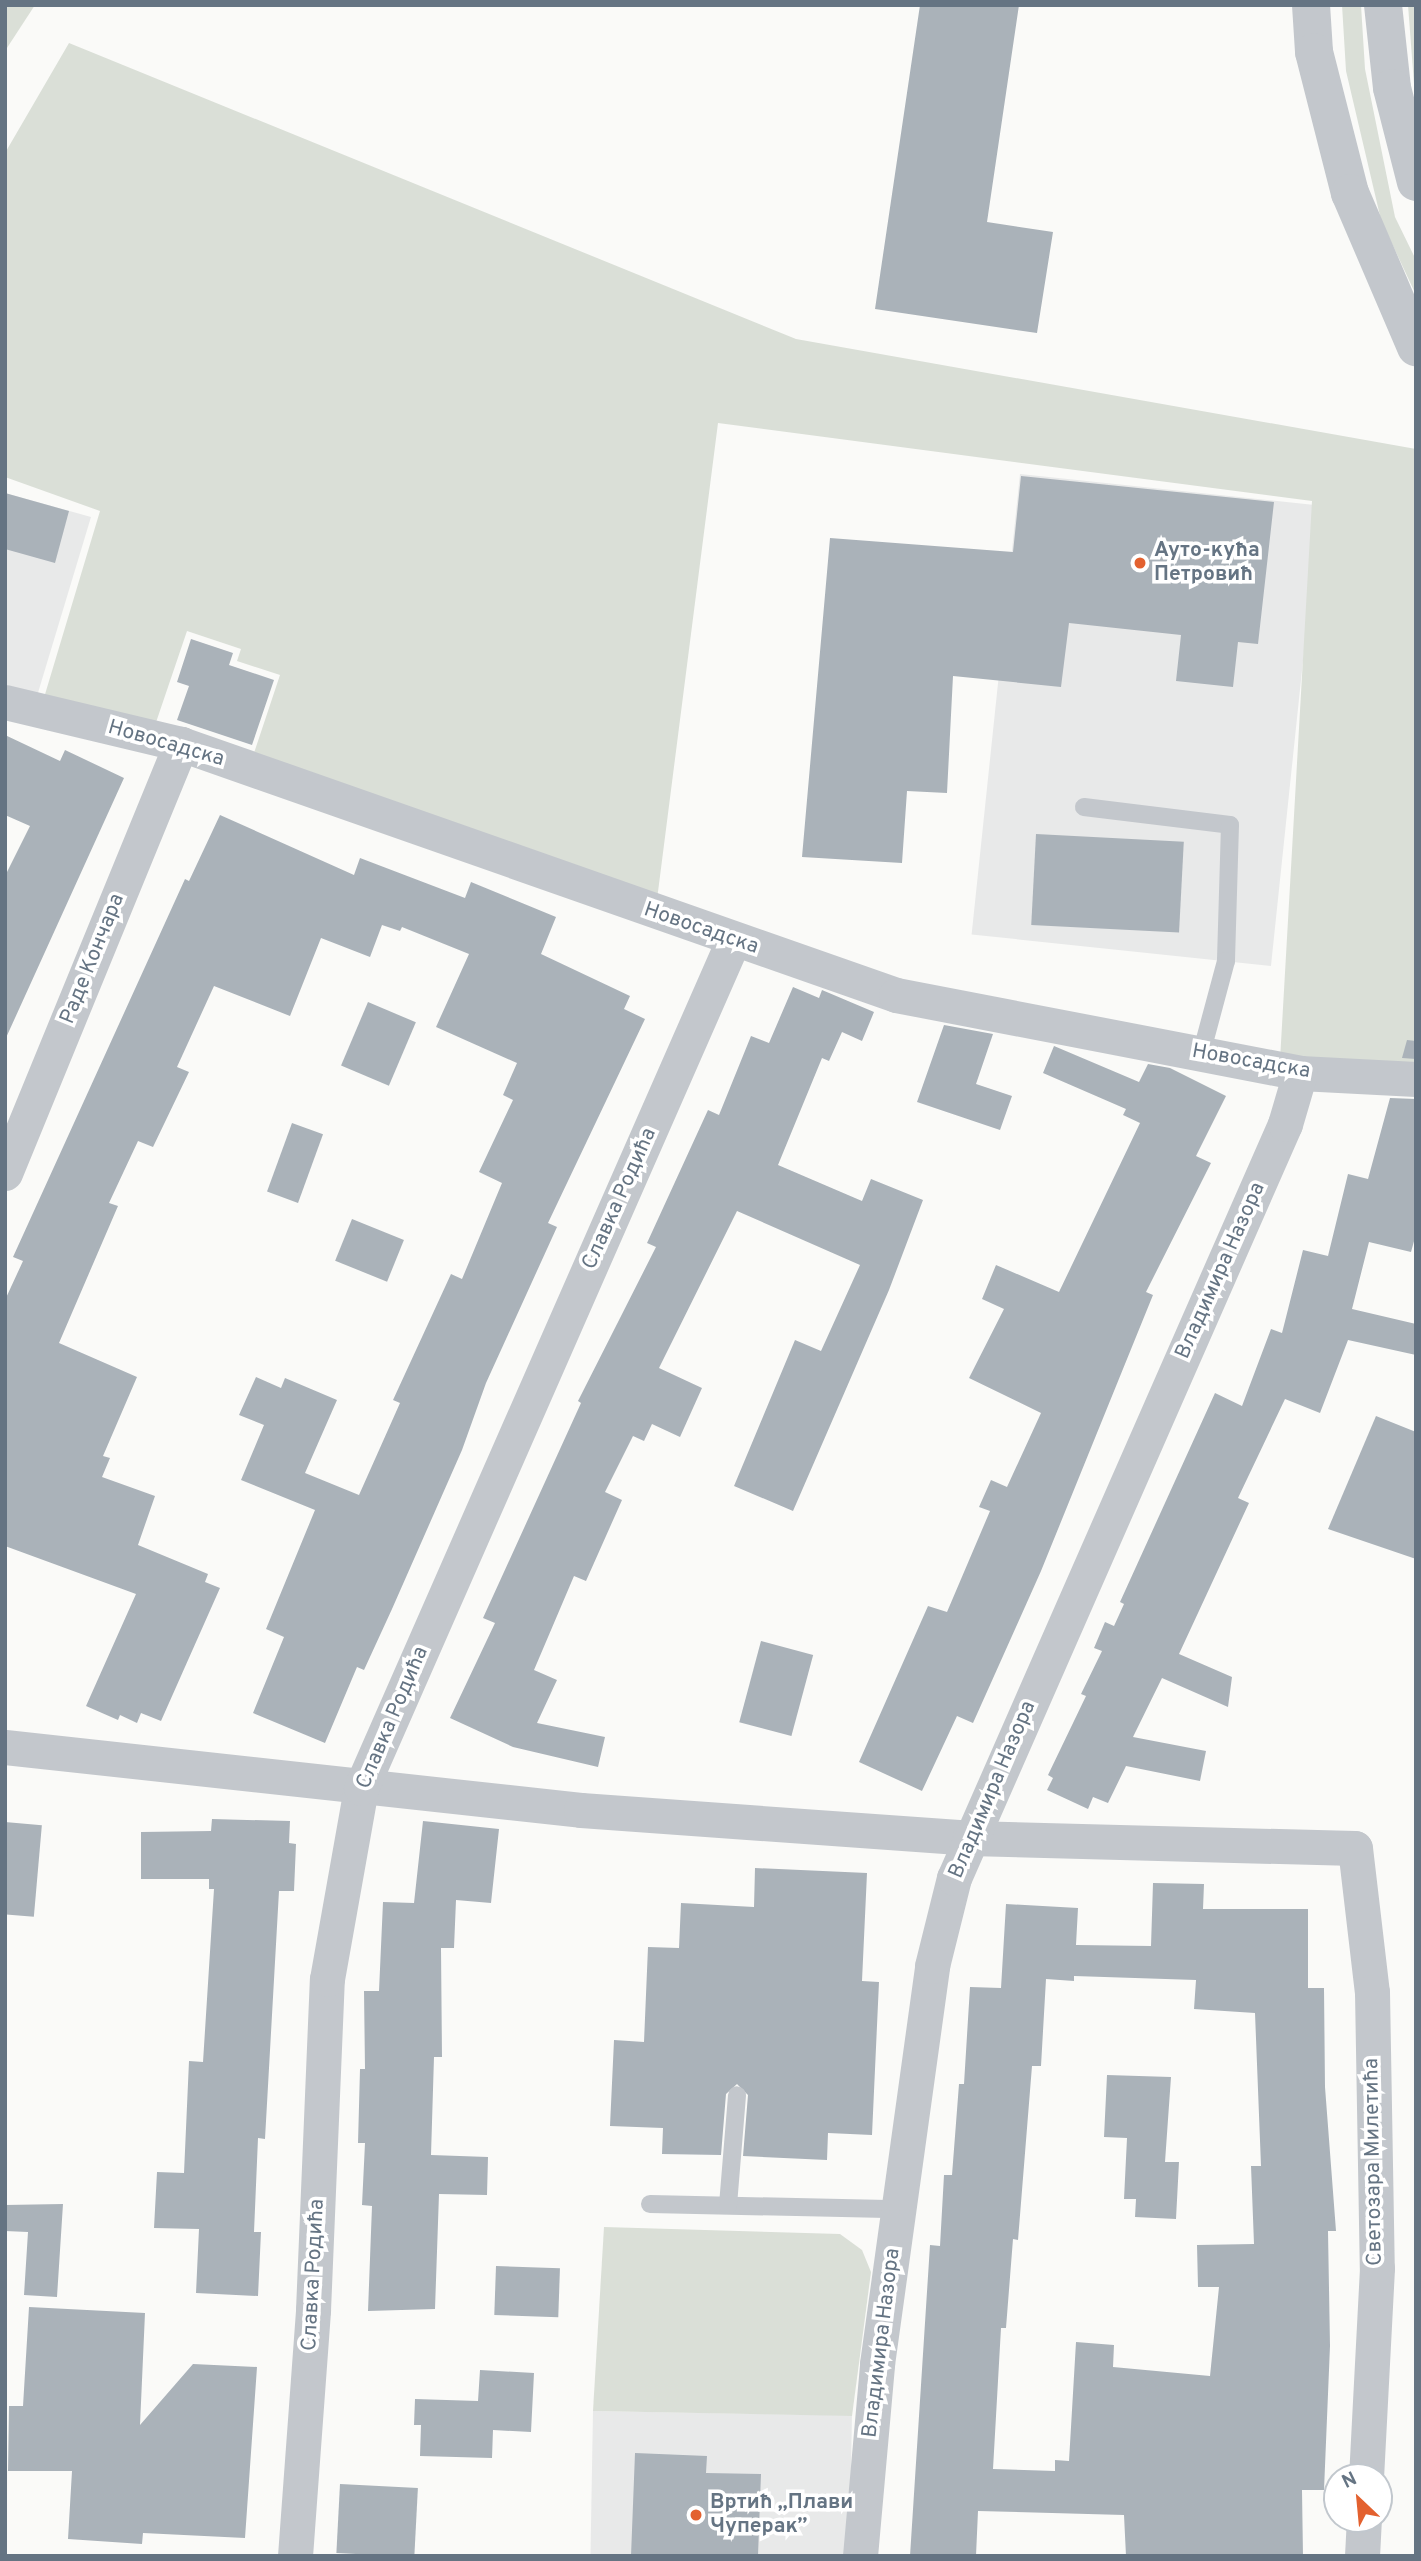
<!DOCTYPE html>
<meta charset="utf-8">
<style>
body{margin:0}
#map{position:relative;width:1421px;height:2561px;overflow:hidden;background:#fafaf8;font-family:Overpass,sans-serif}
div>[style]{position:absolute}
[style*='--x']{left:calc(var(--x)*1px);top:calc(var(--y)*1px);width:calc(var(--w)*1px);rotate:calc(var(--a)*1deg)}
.built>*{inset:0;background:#e8e9e9;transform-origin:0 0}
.green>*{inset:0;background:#dadfd7}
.building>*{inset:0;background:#aab2b9;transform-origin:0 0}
.service>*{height:18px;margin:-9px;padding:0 9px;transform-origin:9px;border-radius:9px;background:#c3c7cc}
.minor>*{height:35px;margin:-17.5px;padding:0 17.5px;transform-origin:17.5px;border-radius:17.5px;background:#c3c7cc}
.tertiary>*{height:38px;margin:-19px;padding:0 19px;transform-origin:19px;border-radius:19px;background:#c3c7cc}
.dots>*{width:19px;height:19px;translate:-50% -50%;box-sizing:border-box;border:4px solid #fff;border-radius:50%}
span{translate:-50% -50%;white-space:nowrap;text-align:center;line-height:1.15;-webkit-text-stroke:7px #fff;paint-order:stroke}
.poi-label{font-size:21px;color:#657483;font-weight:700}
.left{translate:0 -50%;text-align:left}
.street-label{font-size:21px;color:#657483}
.frame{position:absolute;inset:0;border:7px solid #657483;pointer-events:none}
.north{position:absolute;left:1323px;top:2463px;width:70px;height:70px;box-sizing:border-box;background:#fff;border:2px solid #c1c7cd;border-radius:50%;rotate:334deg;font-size:19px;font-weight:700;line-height:28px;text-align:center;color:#657483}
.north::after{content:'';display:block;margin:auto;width:24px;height:32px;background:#e3612f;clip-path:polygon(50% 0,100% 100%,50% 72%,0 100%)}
</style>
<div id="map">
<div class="built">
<div style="left:1020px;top:474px;width:301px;height:463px;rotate:6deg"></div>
<div style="clip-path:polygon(5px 493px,91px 517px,34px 706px,5px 698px)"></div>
<div style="left:593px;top:2411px;width:259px;height:145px;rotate:1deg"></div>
</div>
<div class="green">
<div style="clip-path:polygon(5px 5px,35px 5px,5px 51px)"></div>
<div style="clip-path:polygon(1342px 5px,1361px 5px,1365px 69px,1395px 217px,1416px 260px,1416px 295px,1381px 220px,1346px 71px)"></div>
<div style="clip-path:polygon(1408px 5px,1416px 5px,1416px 88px,1414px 84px)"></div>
<div style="clip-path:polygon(69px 43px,796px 339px,1416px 449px,1416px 1070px,1280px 1060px,1312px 501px,718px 423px,654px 923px,246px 777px,280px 675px,237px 661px,241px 649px,187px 631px,149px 743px,40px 711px,100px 511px,5px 477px,5px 153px)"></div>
<div style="clip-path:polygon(604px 2227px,840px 2234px,862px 2250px,871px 2272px,852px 2416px,593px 2411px)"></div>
</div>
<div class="building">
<div style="clip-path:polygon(920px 5px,1019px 5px,987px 222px,1053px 232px,1037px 333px,875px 309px)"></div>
<div style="clip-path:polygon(1021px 476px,1274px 502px,1258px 644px,1238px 642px,1233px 687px,1176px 681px,1181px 635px,1069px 623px,1061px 687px,953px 676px,947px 793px,907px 791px,902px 863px,802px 857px,830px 538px,1013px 552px)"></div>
<div style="clip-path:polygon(5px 493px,69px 511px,55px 563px,5px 549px)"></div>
<div style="clip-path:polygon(191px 639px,233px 653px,229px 665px,274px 680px,252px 745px,177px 720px,189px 686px,177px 682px)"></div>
<div style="clip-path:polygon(5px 735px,60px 761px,65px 750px,124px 778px,5px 1040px,5px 876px,30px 826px,5px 815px)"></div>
<div style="clip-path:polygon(220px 815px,354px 875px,360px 858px,465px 898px,471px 882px,556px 917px,541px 954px,630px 996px,624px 1009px,645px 1019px,548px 1223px,557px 1227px,486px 1383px,462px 1450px,392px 1609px,364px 1670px,357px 1667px,325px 1743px,253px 1713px,284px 1637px,266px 1629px,315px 1510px,241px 1480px,264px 1425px,239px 1415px,256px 1377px,281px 1388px,285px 1378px,337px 1400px,305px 1473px,359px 1495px,400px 1403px,393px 1400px,451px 1274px,462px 1279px,502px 1183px,479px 1172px,513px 1100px,503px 1095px,517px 1063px,436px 1027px,469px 954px,402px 927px,400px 931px,382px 925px,370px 957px,321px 938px,290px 1016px,214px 986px,177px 1067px,189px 1072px,153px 1147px,138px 1141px,109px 1203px,118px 1206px,59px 1343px,137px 1377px,103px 1456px,110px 1458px,102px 1477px,155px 1496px,138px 1545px,208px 1574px,205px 1582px,220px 1588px,161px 1721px,141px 1713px,137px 1723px,120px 1715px,118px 1720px,86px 1706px,136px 1594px,5px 1546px,5px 1300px,23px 1261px,13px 1257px,185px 879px,189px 881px)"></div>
<div style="left:1036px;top:834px;width:148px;height:91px;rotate:3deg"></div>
<div style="clip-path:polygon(793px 987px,819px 998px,822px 990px,874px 1012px,862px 1041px,842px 1032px,829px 1061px,822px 1058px,778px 1165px,862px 1201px,871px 1179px,923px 1200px,889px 1290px,793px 1511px,734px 1486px,795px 1340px,821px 1351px,860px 1265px,737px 1211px,659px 1368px,702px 1388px,680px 1437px,652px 1424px,644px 1441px,633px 1436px,605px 1492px,622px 1500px,586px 1581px,574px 1576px,534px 1670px,557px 1680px,537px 1723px,605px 1737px,598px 1767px,513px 1747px,450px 1718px,495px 1623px,483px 1618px,581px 1403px,578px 1401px,656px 1247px,647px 1243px,708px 1110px,719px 1115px,751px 1036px,769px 1043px)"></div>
<div style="left:368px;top:1002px;width:52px;height:69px;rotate:23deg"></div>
<div style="clip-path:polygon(944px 1025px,993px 1034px,976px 1084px,1012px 1096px,1000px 1130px,917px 1102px)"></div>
<div style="clip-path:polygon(1407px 1040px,1416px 1041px,1416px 1059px,1402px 1058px)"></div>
<div style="clip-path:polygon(1054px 1046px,1139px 1082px,1148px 1064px,1170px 1068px,1226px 1096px,1196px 1156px,1211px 1163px,1146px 1292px,1153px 1295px,1041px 1571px,973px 1723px,957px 1716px,922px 1791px,859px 1762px,928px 1606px,947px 1612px,990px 1511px,979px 1507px,991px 1480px,1007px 1487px,1041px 1413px,969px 1378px,1004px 1309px,982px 1299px,996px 1265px,1059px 1292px,1140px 1123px,1123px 1115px,1126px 1109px,1043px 1073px)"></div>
<div style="clip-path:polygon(1390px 1098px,1416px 1099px,1416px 1234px,1411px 1252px,1369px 1242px,1352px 1309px,1416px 1324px,1416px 1355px,1348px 1340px,1320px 1413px,1285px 1399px,1238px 1498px,1249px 1503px,1179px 1654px,1232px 1677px,1228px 1707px,1162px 1678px,1133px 1737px,1206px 1751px,1200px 1781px,1126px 1766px,1108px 1803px,1093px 1797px,1088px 1809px,1047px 1790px,1053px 1778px,1048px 1775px,1086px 1696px,1081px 1694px,1102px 1651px,1094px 1648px,1105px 1622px,1114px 1626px,1124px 1604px,1120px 1602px,1215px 1393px,1242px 1406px,1271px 1329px,1282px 1333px,1303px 1250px,1328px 1256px,1348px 1174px,1368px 1179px)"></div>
<div style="left:292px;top:1123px;width:33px;height:73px;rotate:20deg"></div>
<div style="left:352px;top:1219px;width:56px;height:45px;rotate:22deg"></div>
<div style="clip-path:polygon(1376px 1416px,1416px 1432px,1416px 1559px,1328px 1529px)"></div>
<div style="left:761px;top:1641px;width:54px;height:84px;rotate:15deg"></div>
<div style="clip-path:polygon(212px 1819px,290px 1821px,289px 1843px,296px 1844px,294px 1891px,279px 1891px,265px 2139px,258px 2138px,254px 2232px,261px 2232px,258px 2296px,196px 2293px,199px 2229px,154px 2228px,157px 2172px,184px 2173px,189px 2061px,203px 2062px,214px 1889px,209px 1889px,209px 1879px,141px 1879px,141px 1832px,211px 1831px)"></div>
<div style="clip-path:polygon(423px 1821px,499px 1829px,491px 1903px,456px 1900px,454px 1948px,441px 1948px,442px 2057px,434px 2057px,431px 2155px,488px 2157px,487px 2195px,439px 2194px,435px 2309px,368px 2311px,372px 2206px,362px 2205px,365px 2143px,358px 2143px,360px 2069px,365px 2069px,364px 1991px,379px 1991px,383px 1902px,414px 1903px)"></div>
<div style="left:5px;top:1822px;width:37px;height:92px;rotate:5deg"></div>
<div style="clip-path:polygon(755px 1868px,867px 1873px,862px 1981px,879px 1982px,872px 2135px,828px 2133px,827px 2160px,743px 2156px,748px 2095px,737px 2084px,726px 2094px,721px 2155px,662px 2154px,663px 2128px,610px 2126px,614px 2040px,644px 2042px,648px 1947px,679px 1948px,681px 1903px,754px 1907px)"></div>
<div style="clip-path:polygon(evenodd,1153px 1883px,1204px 1884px,1203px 1909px,1308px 1909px,1308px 1988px,1324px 1988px,1325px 2087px,1336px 2231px,1328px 2231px,1330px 2346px,1324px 2490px,1302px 2490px,1303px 2556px,1126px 2556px,1124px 2515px,978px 2511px,976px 2556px,910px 2556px,930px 2245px,940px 2246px,944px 2175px,952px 2175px,959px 2084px,964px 2084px,970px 1987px,1001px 1988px,1006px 1904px,1078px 1908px,1076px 1945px,1151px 1946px,1153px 1883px,1074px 1976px,1196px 1980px,1194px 2009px,1255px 2013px,1261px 2166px,1251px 2166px,1254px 2244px,1197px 2245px,1198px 2287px,1219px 2287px,1210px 2376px,1113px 2367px,1114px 2345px,1076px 2342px,1069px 2461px,1055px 2460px,1055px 2471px,993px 2469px,1001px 2328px,1006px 2328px,1013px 2239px,1018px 2240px,1032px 2066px,1041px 2066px,1046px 1979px,1074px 1981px,1074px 1976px)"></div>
<div style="clip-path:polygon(1107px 2075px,1171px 2077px,1165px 2162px,1179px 2162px,1176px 2219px,1135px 2217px,1136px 2199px,1124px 2199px,1127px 2138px,1104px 2137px)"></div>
<div style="clip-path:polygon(63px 2204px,57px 2297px,24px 2295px,28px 2232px,5px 2231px,5px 2205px)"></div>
<div style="left:496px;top:2266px;width:64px;height:49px;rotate:2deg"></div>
<div style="clip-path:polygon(29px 2307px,145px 2313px,140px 2425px,193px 2364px,257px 2367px,245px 2538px,143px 2533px,142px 2544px,68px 2539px,72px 2471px,8px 2471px,9px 2406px,23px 2406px)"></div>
<div style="clip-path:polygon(480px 2370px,534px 2373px,531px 2432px,493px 2430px,492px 2458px,420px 2456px,421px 2425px,414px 2425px,415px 2399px,478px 2401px)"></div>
<div style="clip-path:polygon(635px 2453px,707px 2456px,706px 2473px,761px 2474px,758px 2556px,631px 2556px)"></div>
<div style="left:340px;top:2484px;width:78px;height:69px;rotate:3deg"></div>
</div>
<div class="service">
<div style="--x:1084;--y:807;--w:147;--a:7"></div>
<div style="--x:1230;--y:825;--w:136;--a:91.7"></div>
<div style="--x:1226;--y:961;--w:96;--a:105"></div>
<div style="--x:650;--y:2204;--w:249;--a:1.2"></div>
<div style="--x:728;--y:2205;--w:110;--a:-85.3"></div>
</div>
<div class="minor">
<div style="--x:5;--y:702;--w:181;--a:13.4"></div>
<div style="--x:181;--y:744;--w:758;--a:19.34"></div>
<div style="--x:896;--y:995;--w:411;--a:10.9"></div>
<div style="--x:1300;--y:1073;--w:116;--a:3"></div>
<div style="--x:5;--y:1173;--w:464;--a:-67.7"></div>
<div style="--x:5;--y:1747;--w:579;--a:6.24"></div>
<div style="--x:581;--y:1810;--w:389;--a:4.1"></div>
<div style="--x:969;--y:1838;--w:386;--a:1.5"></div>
<div style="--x:1355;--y:1848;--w:145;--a:83.3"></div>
<div style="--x:1372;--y:1992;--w:276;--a:89"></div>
<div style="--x:1377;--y:2268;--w:209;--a:93"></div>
<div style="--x:295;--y:2556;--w:247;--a:-85.8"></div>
<div style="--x:313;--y:2310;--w:331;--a:-87.6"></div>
<div style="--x:327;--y:1979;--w:194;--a:-79.9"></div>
<div style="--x:361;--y:1788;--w:925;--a:-66.29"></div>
<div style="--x:860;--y:2556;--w:193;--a:-84.9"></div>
<div style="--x:877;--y:2364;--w:402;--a:-82.1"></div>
<div style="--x:932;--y:1966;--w:91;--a:-76"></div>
<div style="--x:954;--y:1878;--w:823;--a:-66.3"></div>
<div style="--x:1285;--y:1124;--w:53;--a:-73.6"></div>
<div style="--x:1362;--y:2556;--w:37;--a:-87"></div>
</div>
<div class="tertiary">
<div style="--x:1311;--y:5;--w:47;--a:86.3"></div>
<div style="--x:1314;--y:52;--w:146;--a:75.7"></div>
<div style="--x:1350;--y:193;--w:168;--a:66.8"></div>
<div style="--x:1383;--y:5;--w:83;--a:83.8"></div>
<div style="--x:1392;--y:88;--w:97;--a:75.7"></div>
</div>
<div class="dots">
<div style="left:1140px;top:563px;background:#e3612f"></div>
<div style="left:696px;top:2515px;background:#e3612f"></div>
</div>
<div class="poi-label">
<span class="left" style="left:1154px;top:563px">Ауто-кућа<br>Петровић</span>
<span class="left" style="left:710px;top:2515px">Вртић „Плави<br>Чуперак”</span>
</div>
<div class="street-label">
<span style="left:166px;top:744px;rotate:16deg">Новосадска</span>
<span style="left:701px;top:929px;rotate:19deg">Новосадска</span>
<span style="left:93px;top:959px;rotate:-68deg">Раде Кончара</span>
<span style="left:1251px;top:1062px;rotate:10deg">Новосадска</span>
<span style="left:620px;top:1199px;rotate:-66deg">Славка Родића</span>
<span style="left:1221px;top:1271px;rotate:-66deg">Владимира Назора</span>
<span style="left:393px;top:1718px;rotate:-67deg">Славка Родића</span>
<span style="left:993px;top:1790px;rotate:-67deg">Владимира Назора</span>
<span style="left:1374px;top:2162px;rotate:-91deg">Светозара Милетића</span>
<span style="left:314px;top:2275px;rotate:-87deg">Славка Родића</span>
<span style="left:882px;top:2343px;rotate:-83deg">Владимира Назора</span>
</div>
<div class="frame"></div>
<div class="north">N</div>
</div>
